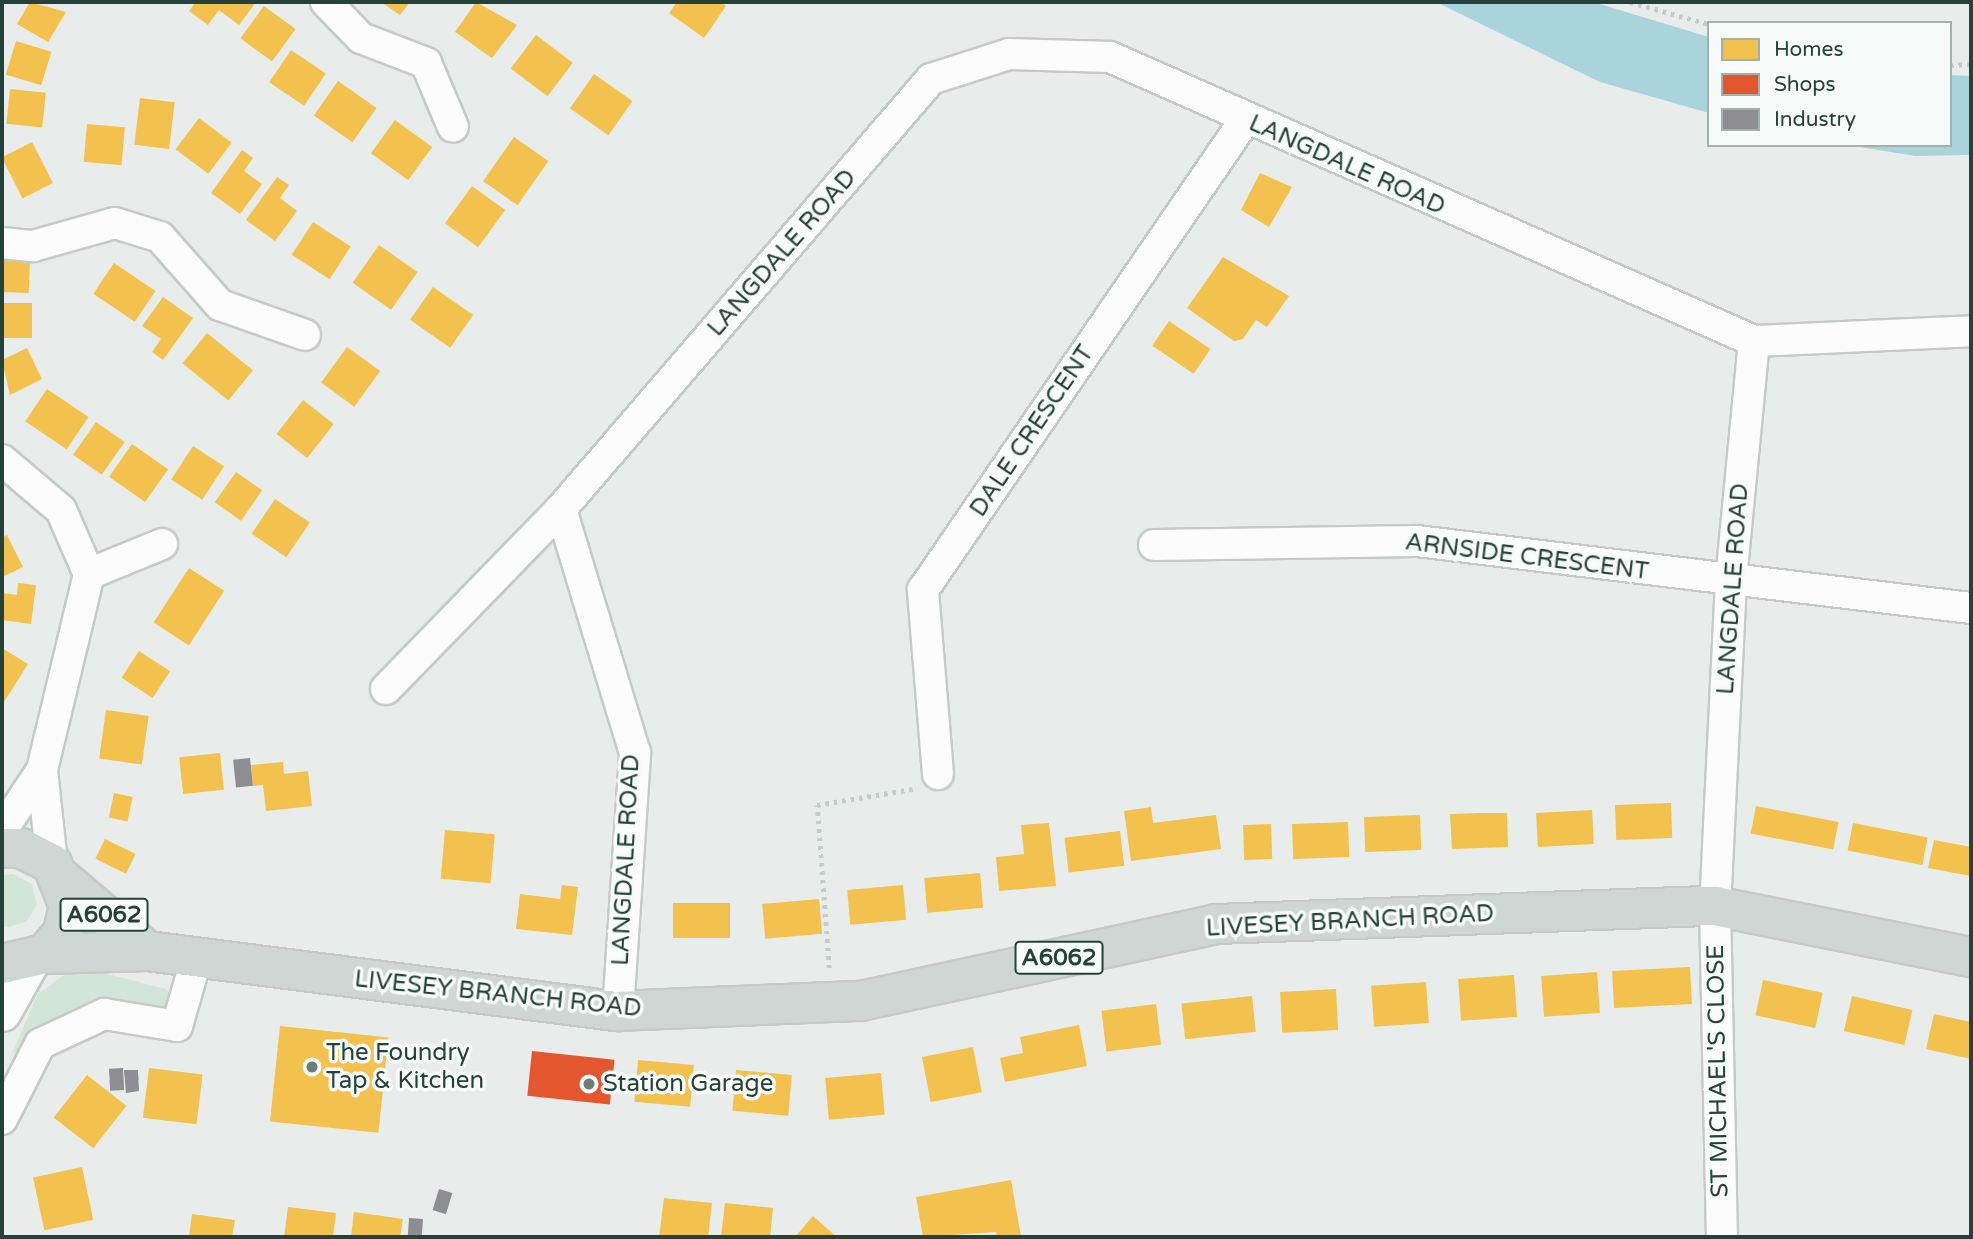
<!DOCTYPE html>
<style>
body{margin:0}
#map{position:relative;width:1973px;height:1239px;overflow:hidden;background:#e8edeb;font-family:"Varela Round",sans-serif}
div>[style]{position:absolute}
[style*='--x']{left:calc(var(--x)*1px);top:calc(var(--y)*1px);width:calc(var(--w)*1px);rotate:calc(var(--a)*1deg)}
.green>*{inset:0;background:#d1e6d8}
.water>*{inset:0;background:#a9d4db}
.homes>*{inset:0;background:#f2c14e;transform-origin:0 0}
.shops>*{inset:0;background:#e4572e;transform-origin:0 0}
.industry>*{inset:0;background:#8d8d92;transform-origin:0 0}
.path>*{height:4.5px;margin-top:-2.25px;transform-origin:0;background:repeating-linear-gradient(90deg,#c3ccca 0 3.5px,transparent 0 8.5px)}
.roads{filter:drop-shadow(2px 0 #c5cac8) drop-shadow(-2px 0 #c5cac8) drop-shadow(0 2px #c5cac8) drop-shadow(0 -2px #c5cac8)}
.minor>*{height:30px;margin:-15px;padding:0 15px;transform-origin:15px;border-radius:15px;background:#fcfcfc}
.tertiary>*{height:38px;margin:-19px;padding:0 19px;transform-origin:19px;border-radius:19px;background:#fcfcfc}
.primary>*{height:38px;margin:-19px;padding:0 19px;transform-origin:19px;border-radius:19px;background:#cfd7d5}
.dots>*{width:19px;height:19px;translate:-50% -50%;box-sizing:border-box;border:4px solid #f7fbf9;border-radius:50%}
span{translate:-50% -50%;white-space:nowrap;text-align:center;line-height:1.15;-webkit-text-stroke:7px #f7fbf9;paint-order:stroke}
.shield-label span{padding:2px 5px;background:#f7fbf9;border:2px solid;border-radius:5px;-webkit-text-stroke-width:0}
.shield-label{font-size:23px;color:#24423a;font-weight:700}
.street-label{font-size:24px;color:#24423a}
.poi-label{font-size:24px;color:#24423a}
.left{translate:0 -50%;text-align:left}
.frame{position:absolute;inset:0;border:4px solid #24423a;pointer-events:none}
.legend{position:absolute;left:1707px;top:21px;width:245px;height:126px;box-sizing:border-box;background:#f7fbf9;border:2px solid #a3b1ad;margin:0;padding:9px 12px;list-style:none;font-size:21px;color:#24423a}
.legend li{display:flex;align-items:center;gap:14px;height:35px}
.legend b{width:35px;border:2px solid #a3b1ad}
</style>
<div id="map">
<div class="green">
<div style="clip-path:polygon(13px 874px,32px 884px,37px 905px,26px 922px,8px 927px,2px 926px,2px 875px)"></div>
<div style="clip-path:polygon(76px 966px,166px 989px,177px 1002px,164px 1012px,105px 1004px,73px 1008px,17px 1056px,13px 1052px,37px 995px)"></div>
</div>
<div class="water">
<div style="clip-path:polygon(1436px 2px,1593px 2px,1709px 37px,1709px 113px,1600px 82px)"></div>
<div style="clip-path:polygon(1950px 75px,1971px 76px,1971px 155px,1915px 156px,1848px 145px,1950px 145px)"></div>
</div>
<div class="homes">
<div style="clip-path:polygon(30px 2px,66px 12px,48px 42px,17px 24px)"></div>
<div style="clip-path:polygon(196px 2px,256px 2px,239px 25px,219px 10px,208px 25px,189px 11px)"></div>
<div style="clip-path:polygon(381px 2px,410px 2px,400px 15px)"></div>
<div style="clip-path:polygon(476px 2px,517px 25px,492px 58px,455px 32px)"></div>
<div style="clip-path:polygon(677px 2px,721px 2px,726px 6px,704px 38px,669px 13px)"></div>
<div style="left:264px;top:6px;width:39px;height:40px;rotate:36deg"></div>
<div style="left:536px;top:35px;width:46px;height:42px;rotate:37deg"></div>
<div style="left:16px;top:41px;width:37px;height:35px;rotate:17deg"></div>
<div style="left:291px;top:50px;width:42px;height:39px;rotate:34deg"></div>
<div style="left:594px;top:74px;width:47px;height:42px;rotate:35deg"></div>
<div style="left:338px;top:81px;width:47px;height:42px;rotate:35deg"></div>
<div style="left:10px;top:89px;width:36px;height:35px;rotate:6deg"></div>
<div style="left:140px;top:98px;width:35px;height:47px;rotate:7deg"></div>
<div style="left:199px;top:118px;width:41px;height:39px;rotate:37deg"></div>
<div style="left:395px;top:120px;width:46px;height:41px;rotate:36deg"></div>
<div style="left:87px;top:124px;width:38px;height:38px;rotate:5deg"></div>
<div style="left:514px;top:137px;width:42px;height:54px;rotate:35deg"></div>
<div style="left:32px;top:142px;width:46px;height:34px;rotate:63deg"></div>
<div style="clip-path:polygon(242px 150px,253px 158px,244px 171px,262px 184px,240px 214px,211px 193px)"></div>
<div style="clip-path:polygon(1260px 173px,1292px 187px,1269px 227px,1241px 210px)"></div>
<div style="clip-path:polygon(277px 177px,289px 185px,280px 198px,297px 211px,275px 241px,246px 220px)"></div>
<div style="left:472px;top:186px;width:41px;height:46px;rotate:36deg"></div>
<div style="left:313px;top:222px;width:45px;height:39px;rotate:33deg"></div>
<div style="left:379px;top:245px;width:47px;height:46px;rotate:35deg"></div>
<div style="left:2px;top:257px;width:28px;height:35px;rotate:2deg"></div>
<div style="clip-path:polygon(1223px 257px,1289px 296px,1267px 327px,1256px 320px,1243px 339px,1234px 341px,1187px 308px)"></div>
<div style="left:114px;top:263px;width:50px;height:37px;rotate:34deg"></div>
<div style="left:433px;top:287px;width:49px;height:40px;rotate:35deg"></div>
<div style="clip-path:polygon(163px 297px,193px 318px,163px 360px,152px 352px,161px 339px,142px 326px)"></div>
<div style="left:2px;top:303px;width:30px;height:35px"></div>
<div style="left:1169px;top:321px;width:50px;height:30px;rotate:34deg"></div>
<div style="left:207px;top:333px;width:59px;height:39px;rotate:39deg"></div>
<div style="left:347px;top:347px;width:41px;height:44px;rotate:36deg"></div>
<div style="clip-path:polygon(27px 348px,42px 379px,10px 395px,2px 360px)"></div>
<div style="left:47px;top:389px;width:50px;height:39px;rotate:34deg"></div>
<div style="left:303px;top:400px;width:39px;height:43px;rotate:38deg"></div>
<div style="left:96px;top:422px;width:35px;height:40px;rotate:35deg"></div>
<div style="left:132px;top:444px;width:44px;height:40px;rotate:35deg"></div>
<div style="left:193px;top:446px;width:37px;height:40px;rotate:33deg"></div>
<div style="left:236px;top:472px;width:32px;height:37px;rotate:35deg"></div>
<div style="left:275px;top:499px;width:42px;height:42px;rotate:34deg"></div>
<div style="clip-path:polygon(7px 535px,23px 567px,2px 577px,2px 538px)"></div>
<div style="left:189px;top:568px;width:42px;height:65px;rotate:33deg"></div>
<div style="clip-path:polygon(18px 583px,36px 585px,31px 624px,2px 620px,2px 593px,17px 595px)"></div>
<div style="clip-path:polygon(2px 648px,28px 664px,4px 702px,2px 701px)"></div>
<div style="left:139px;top:651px;width:37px;height:32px;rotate:33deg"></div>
<div style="left:106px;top:710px;width:43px;height:49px;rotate:8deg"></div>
<div style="left:220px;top:753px;width:37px;height:41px;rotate:84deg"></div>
<div style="clip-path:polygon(283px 762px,284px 774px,308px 771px,312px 806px,266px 811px,263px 785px,253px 786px,251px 765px)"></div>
<div style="left:114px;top:793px;width:19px;height:25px;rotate:12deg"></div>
<div style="left:1671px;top:803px;width:35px;height:56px;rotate:88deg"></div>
<div style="left:1756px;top:806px;width:84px;height:28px;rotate:11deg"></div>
<div style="clip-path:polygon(1151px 807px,1153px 823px,1216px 815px,1221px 849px,1131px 861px,1124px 811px)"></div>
<div style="left:1592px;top:810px;width:34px;height:56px;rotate:87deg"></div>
<div style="clip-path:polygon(1479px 813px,1507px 813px,1508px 847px,1452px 849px,1450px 814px)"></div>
<div style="left:1420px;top:815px;width:35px;height:56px;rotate:88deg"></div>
<div style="left:1348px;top:822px;width:35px;height:56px;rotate:88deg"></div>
<div style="clip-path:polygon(1049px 823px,1056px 886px,999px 891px,996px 857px,1024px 854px,1021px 825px)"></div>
<div style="left:1853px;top:823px;width:76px;height:28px;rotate:11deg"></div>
<div style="left:1271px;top:824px;width:35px;height:28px;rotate:88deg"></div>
<div style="left:445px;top:830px;width:50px;height:49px;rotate:5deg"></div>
<div style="left:1120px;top:831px;width:35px;height:56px;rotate:83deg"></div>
<div style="left:105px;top:839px;width:34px;height:22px;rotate:26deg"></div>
<div style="clip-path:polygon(1934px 840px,1971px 847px,1971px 876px,1928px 868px)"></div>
<div style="left:980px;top:873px;width:35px;height:56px;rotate:85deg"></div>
<div style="clip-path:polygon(562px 885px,578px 887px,572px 935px,516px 929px,520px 894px,560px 899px)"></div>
<div style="left:903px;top:885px;width:35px;height:56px;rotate:85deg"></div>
<div style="left:819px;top:899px;width:35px;height:57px;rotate:85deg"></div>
<div style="left:673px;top:903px;width:57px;height:35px"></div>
<div style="left:1690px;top:967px;width:37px;height:78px;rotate:87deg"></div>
<div style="left:1597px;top:972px;width:41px;height:56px;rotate:86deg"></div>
<div style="left:1514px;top:975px;width:42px;height:56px;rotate:86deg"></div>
<div style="left:1763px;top:980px;width:61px;height:36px;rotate:12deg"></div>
<div style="left:1426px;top:982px;width:41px;height:55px;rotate:86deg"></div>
<div style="left:1336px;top:989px;width:41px;height:56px;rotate:87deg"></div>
<div style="left:1252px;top:996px;width:36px;height:71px;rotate:84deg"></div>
<div style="left:1852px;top:996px;width:62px;height:36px;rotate:13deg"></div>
<div style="left:1156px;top:1004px;width:41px;height:55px;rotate:83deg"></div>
<div style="clip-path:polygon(1934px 1014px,1971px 1022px,1971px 1059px,1926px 1049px)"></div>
<div style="clip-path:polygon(1079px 1025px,1087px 1066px,1005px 1082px,1000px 1058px,1023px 1053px,1020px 1037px)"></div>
<div style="left:280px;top:1026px;width:109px;height:96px;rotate:6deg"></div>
<div style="left:973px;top:1047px;width:46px;height:52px;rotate:79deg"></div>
<div style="left:638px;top:1060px;width:56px;height:42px;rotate:5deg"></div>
<div style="left:149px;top:1068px;width:54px;height:50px;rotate:7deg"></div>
<div style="left:736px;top:1070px;width:56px;height:41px;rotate:5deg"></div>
<div style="left:881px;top:1073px;width:42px;height:56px;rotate:85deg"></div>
<div style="left:87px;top:1075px;width:50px;height:54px;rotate:38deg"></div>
<div style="left:82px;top:1167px;width:54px;height:50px;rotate:78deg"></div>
<div style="clip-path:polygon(1011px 1180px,1021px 1237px,997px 1237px,996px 1232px,923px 1237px,916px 1197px)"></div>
<div style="clip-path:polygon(664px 1198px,712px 1203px,708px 1237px,659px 1237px)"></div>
<div style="clip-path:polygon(725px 1203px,773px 1208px,770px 1237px,721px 1237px)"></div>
<div style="clip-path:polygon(288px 1207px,336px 1213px,333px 1237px,284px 1237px)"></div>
<div style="clip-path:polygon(354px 1212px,403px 1219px,400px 1237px,351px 1237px)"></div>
<div style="clip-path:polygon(192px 1214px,235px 1220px,232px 1237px,189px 1237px)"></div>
<div style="clip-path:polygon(813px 1216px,831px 1232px,837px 1237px,795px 1237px)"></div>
</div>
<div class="shops">
<div style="left:532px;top:1051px;width:83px;height:45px;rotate:6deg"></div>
</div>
<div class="industry">
<div style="left:250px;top:758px;width:28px;height:17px;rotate:84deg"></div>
<div style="left:123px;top:1068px;width:22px;height:14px;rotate:87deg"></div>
<div style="clip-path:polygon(124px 1070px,138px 1070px,139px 1091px,126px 1093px)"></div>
<div style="left:439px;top:1189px;width:14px;height:22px;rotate:17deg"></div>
<div style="left:409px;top:1218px;width:14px;height:19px;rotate:4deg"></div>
</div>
<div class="path">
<div style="--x:1630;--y:2;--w:82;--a:15.6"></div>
<div style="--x:1950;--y:65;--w:21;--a:-3"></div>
<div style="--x:829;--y:968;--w:163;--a:-94.2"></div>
<div style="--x:817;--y:805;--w:97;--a:-9.5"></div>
</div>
<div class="roads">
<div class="minor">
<div style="--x:326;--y:2;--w:50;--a:45.8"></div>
<div style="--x:361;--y:38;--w:70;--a:21"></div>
<div style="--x:426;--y:63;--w:69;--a:67.1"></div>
<div style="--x:2;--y:243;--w:31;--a:6"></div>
<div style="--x:33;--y:246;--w:85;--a:-15.7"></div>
<div style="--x:115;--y:223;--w:47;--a:17.3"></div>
<div style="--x:160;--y:237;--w:91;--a:48.6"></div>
<div style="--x:220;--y:305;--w:90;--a:19.4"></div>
<div style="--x:1754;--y:341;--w:217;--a:-2.6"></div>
<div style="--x:2;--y:460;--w:77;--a:40.3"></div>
<div style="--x:61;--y:510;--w:70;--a:66.4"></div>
<div style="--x:89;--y:574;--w:202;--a:103.5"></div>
<div style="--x:42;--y:770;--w:95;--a:83.9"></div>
<div style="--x:1154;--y:545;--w:263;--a:-0.9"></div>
<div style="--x:1417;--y:541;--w:558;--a:6.9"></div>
<div style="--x:89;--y:574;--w:79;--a:-22.3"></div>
<div style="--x:386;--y:689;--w:251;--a:-45.8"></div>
<div style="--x:938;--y:774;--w:185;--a:-94.7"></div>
<div style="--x:923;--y:590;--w:570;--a:-55.58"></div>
<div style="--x:2;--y:830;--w:72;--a:-56.3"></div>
<div style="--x:618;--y:1011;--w:259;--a:-86.2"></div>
<div style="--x:635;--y:753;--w:255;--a:-106.9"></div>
<div style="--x:561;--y:509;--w:567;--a:-49.29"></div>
<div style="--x:931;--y:79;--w:82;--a:-17.8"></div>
<div style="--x:1009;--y:54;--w:101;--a:1.7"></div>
<div style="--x:1110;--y:57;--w:704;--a:23.8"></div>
<div style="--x:1754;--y:341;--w:241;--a:95.5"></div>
<div style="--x:1731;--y:581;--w:325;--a:92.8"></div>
<div style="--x:1715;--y:906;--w:331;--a:88.8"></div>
<div style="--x:2;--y:1119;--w:84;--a:-63.1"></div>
<div style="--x:40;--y:1044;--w:71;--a:-25.1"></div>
<div style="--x:104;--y:1014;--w:74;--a:9.3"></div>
<div style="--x:177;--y:1026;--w:69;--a:-73.9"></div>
</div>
<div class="tertiary">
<div style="--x:2;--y:1012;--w:57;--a:-60.8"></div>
</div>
<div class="primary">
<div style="--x:2;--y:848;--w:19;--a:0"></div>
<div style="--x:21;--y:848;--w:35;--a:27"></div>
<div style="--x:52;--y:864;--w:45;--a:68"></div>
<div style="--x:69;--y:906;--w:28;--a:103"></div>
<div style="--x:63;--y:933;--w:28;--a:131"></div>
<div style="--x:45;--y:954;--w:44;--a:166.9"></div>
<div style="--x:62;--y:879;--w:111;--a:40.3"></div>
<div style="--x:45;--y:954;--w:102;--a:-1.7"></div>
<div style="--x:147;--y:951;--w:475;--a:7.3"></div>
<div style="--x:618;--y:1011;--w:243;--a:-2.4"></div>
<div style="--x:861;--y:1001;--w:363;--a:-12.2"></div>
<div style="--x:1216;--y:924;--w:499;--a:-2.1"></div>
<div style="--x:1715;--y:906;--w:261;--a:11.3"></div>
</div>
</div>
<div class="dots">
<div style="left:312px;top:1067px;background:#697e78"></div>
<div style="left:589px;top:1084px;background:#697e78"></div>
</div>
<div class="shield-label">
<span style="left:104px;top:915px">A6062</span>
<span style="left:1059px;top:958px">A6062</span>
</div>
<div class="street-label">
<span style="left:1347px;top:165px;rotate:24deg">LANGDALE ROAD</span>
<span style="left:782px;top:253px;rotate:-49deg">LANGDALE ROAD</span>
<span style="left:1032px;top:431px;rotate:-56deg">DALE CRESCENT</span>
<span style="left:1527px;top:557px;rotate:7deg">ARNSIDE CRESCENT</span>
<span style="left:1733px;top:589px;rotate:-86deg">LANGDALE ROAD</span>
<span style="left:626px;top:860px;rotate:-87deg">LANGDALE ROAD</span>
<span style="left:1350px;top:921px;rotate:-3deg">LIVESEY BRANCH ROAD</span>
<span style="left:498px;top:994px;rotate:6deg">LIVESEY BRANCH ROAD</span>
<span style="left:1718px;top:1071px;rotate:-91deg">ST MICHAEL'S CLOSE</span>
</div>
<div class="poi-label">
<span class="left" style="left:326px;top:1067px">The Foundry<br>Tap &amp; Kitchen</span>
<span class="left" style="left:603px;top:1084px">Station Garage</span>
</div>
<div class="frame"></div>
<ul class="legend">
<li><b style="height:19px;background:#f2c14e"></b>Homes</li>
<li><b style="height:19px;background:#e4572e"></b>Shops</li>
<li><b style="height:19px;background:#8d8d92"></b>Industry</li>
</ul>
</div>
